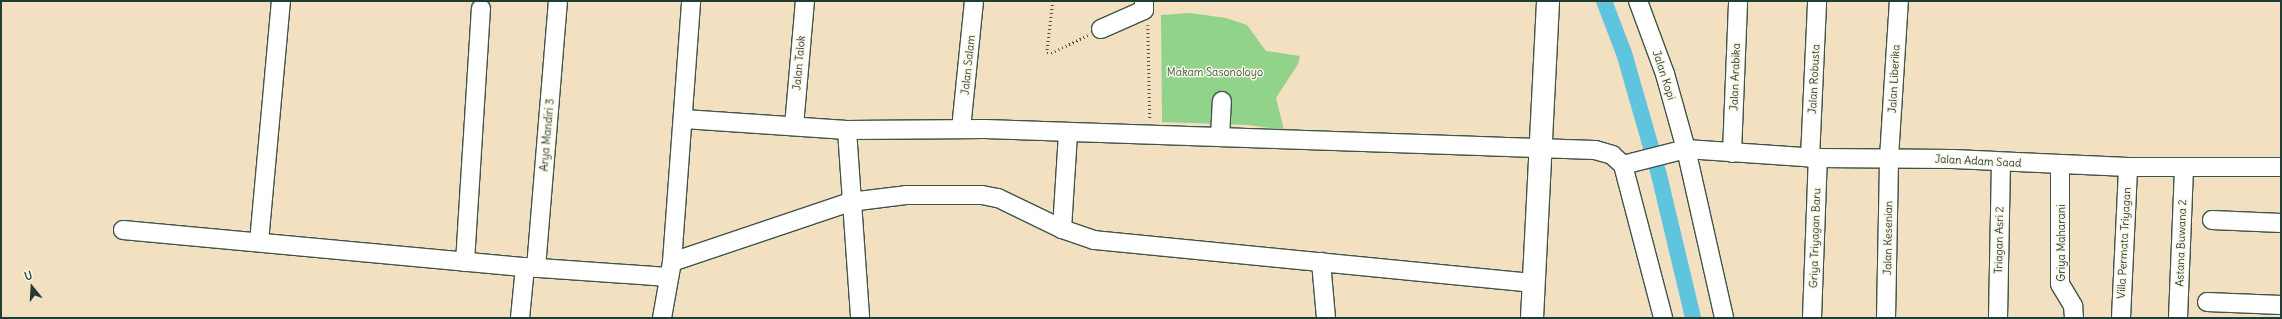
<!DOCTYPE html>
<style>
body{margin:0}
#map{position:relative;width:2282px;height:319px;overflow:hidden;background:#f2e0c1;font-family:Delius,sans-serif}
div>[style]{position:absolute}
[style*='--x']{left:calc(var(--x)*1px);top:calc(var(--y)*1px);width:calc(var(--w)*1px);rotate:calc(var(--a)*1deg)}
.green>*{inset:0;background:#92d38b}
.canal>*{height:16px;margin:-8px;padding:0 8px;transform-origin:8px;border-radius:8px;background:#5fc4dd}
.path>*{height:2.5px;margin-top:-1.25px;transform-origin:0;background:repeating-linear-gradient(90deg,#3f5549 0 1px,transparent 0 4px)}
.roads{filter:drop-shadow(1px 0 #3f5549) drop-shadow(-1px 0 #3f5549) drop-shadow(0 1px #3f5549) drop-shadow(0 -1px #3f5549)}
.minor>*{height:18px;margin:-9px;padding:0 9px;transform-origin:9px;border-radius:9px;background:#fff}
.major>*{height:22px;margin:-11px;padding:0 11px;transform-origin:11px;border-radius:11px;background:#fff}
span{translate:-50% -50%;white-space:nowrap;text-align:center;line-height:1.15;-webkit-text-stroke:3px #fcf5e5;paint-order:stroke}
.street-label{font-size:11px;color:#1f3d34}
.park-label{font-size:11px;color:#365b45}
.frame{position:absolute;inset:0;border:2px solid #1f3d34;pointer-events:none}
.north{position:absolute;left:12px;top:267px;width:40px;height:40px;-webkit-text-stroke:3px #fcf5e5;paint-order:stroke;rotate:342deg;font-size:11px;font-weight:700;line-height:16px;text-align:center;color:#1f3d34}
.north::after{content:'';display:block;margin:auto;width:14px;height:18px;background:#1f3d34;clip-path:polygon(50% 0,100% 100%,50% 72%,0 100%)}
</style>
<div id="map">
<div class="green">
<div style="clip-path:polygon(1190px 13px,1226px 18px,1247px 25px,1266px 51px,1300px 56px,1298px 64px,1276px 98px,1284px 130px,1248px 125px,1162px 122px,1161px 15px)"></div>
</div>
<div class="canal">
<div style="--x:1604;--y:1;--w:56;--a:69"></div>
<div style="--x:1624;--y:53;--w:127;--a:74"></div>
<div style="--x:1659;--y:175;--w:147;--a:76.6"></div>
</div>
<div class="path">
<div style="--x:1053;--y:1;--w:52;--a:96.6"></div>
<div style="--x:1047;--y:53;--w:4;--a:0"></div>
<div style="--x:1051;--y:53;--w:41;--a:-25.9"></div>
<div style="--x:1148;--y:25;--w:93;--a:88.8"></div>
</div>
<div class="roads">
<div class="minor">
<div style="--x:1638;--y:1;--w:78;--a:69.7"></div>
<div style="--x:1665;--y:74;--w:78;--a:74.4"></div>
<div style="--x:1686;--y:149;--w:173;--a:77.3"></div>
<div style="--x:1101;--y:29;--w:47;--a:-23.8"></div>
<div style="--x:1144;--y:10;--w:9;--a:-90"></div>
<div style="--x:684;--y:119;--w:163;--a:3.9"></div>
<div style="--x:847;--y:130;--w:138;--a:-0.4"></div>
<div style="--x:985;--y:129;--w:610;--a:1.97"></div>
<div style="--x:1595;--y:150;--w:18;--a:16"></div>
<div style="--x:1612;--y:155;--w:15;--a:42"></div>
<div style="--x:1623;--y:165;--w:65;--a:-14.3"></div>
<div style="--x:1686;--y:149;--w:132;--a:3.9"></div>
<div style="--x:1818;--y:158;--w:135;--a:0.4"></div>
<div style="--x:1953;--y:159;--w:175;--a:2.6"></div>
<div style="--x:2128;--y:167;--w:153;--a:0"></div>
<div style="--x:794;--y:126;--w:125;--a:-85"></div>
<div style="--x:961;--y:129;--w:129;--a:-84.2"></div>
<div style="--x:847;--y:130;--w:188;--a:86"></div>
<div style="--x:1220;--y:137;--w:36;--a:-87"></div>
<div style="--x:1732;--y:153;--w:152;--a:-87.7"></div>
<div style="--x:1810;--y:158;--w:157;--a:-87.4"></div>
<div style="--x:1623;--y:165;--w:158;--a:75.3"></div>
<div style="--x:2060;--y:165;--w:119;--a:90"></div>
<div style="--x:2060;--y:284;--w:26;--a:59"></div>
<div style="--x:2073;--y:306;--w:12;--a:85"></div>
<div style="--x:2212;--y:220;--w:69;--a:2.5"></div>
<div style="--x:1062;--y:229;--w:96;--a:-86.4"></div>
<div style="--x:123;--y:230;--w:404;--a:5.3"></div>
<div style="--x:525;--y:267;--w:143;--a:4"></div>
<div style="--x:259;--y:242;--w:242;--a:-84.8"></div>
<div style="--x:465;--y:262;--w:254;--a:-86.4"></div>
<div style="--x:672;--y:262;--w:188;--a:-18.6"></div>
<div style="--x:850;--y:202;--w:56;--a:-7.1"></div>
<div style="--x:906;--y:195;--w:76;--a:0"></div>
<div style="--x:982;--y:195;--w:16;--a:11"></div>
<div style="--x:998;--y:198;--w:71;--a:25.8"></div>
<div style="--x:1062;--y:229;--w:34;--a:19"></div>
<div style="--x:1094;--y:240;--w:441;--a:5.6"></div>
<div style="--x:1321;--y:262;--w:56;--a:84.9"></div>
<div style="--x:536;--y:268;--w:268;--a:-85.3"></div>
<div style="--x:2207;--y:302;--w:74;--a:2.3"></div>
<div style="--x:520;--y:318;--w:51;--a:-84.4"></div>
<div style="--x:662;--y:318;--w:57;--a:-79.9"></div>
<div style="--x:672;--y:262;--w:262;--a:-85.8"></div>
<div style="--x:1812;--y:318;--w:160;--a:-87.9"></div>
<div style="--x:1886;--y:318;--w:160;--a:-88.9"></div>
<div style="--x:1889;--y:158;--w:157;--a:-86.4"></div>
<div style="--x:1998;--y:318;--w:156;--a:-88.9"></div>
<div style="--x:2121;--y:318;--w:151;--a:-87.3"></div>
<div style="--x:2178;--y:318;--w:150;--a:-87.7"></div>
</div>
<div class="major">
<div style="--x:1532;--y:318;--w:317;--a:-87.1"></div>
</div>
</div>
<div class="street-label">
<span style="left:799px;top:63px;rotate:-85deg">Jalan Talok</span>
<span style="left:968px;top:65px;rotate:-84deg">Jalan Salam</span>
<span style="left:1664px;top:75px;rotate:72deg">Jalan Kopi</span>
<span style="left:1735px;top:77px;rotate:-88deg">Jalan Arabika</span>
<span style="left:1814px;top:79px;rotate:-87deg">Jalan Robusta</span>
<span style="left:1894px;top:79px;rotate:-87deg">Jalan Liberika</span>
<span style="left:547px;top:135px;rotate:-85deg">Arya Mandiri 3</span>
<span style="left:1978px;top:161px;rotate:3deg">Jalan Adam Saad</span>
<span style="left:1815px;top:238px;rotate:-88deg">Griya Triyagan Baru</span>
<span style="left:1888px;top:238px;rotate:-89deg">Jalan Kesenian</span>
<span style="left:1999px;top:240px;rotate:-89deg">Triagan Asri 2</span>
<span style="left:2061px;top:243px;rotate:-90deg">Griya Maharani</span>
<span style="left:2124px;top:243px;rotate:-87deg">Villa Permata Triyagan</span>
<span style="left:2181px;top:243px;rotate:-88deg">Astana Buwana 2</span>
</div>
<div class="park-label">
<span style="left:1215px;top:72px">Makam Sasonoloyo</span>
</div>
<div class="frame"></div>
<div class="north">U</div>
</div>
